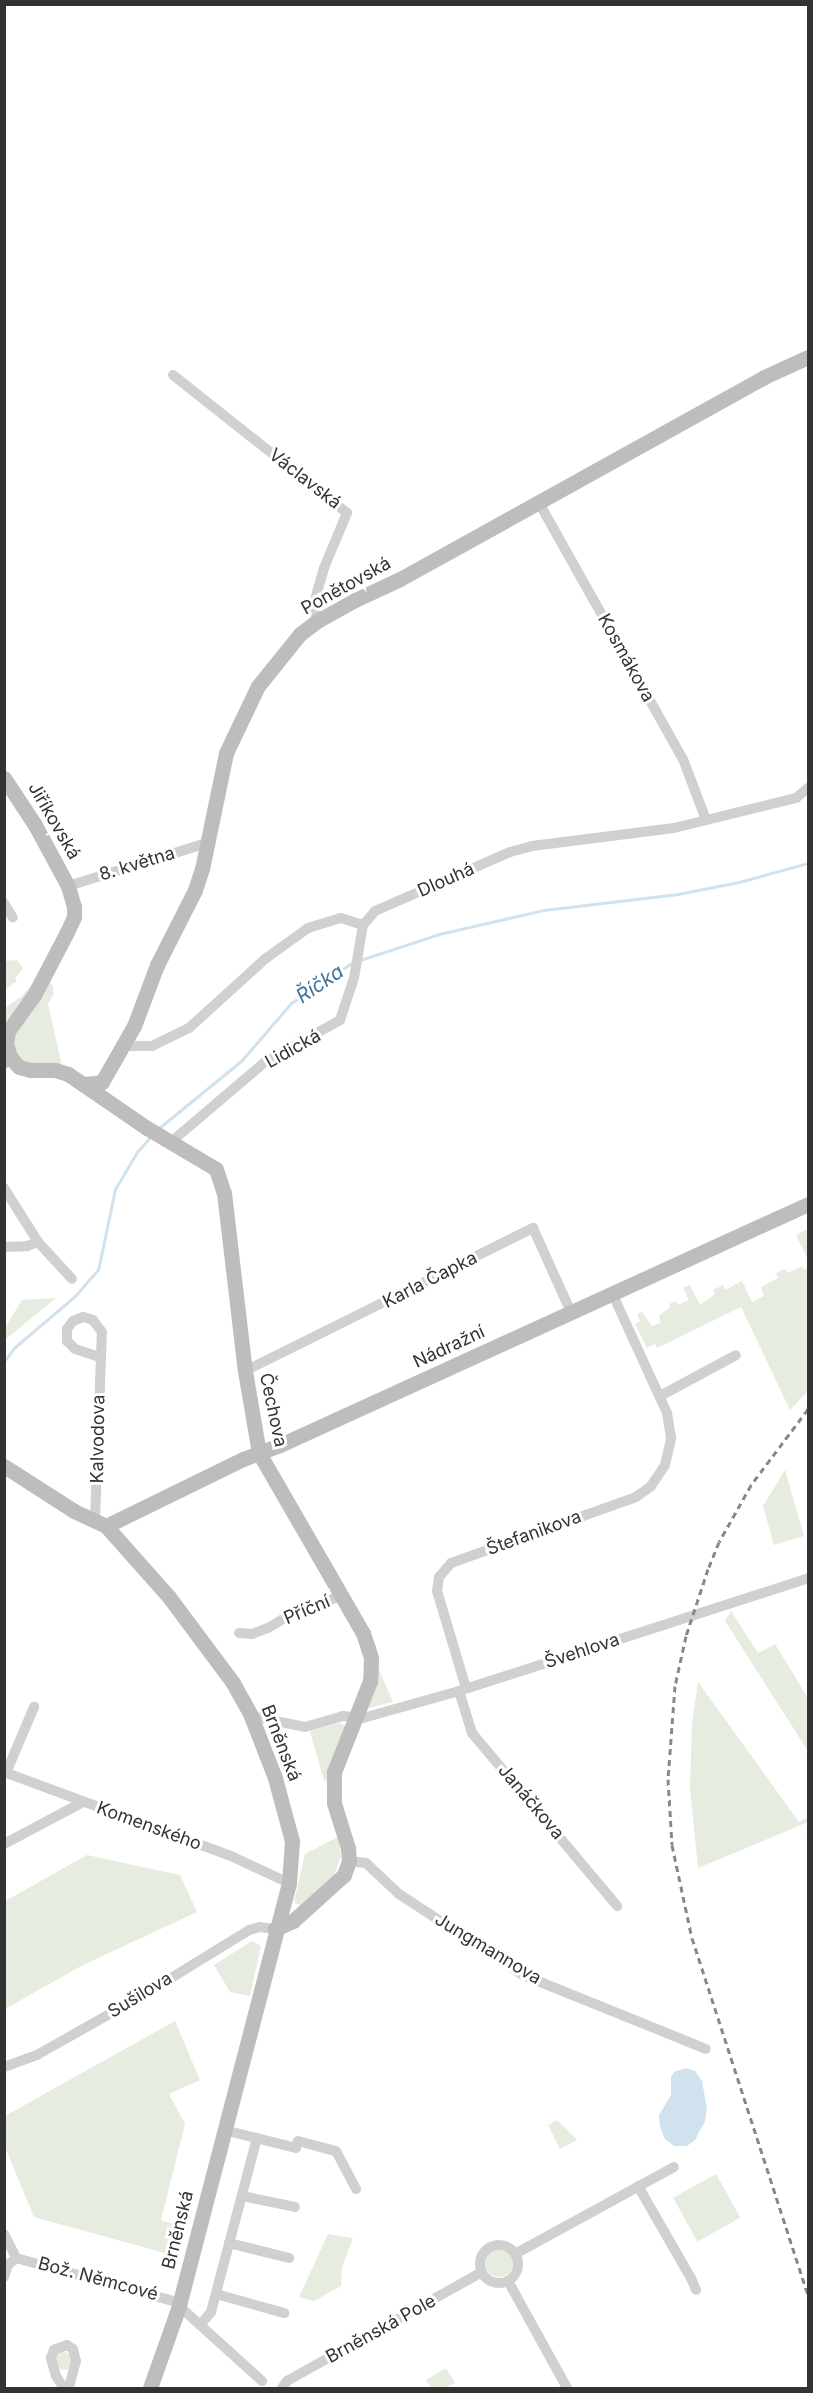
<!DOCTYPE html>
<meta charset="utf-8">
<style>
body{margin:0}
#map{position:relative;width:813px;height:2393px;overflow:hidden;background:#fff;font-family:Inter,sans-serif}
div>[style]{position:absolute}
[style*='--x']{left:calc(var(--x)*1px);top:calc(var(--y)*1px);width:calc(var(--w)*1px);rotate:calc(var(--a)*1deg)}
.green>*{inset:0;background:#e6ecdf;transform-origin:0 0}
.round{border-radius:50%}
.water>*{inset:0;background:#cfe2ee}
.stream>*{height:3px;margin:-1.5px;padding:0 1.5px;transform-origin:1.5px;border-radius:1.5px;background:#cfe2ee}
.street>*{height:10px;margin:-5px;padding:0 5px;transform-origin:5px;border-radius:5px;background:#d0d0d0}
.street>.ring{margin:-5px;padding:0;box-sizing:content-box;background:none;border:10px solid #d0d0d0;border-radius:50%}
.secondary>*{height:15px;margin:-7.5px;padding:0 7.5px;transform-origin:7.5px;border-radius:7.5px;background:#bdbdbd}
.rail>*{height:3px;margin-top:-1.5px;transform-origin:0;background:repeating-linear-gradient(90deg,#888 0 6px,transparent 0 10.5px)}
span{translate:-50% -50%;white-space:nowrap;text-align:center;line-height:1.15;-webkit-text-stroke:6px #fff;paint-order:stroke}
.street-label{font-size:18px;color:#333}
.water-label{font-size:20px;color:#3f7597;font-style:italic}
.frame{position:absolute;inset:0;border:6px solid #333;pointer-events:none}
</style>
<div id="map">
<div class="green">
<div style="clip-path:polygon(17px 960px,23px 969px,15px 978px,17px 981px,5px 990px,5px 961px)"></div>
<div style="clip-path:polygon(48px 981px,52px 984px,54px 993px,48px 1004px,62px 1066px,34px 1065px,21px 1061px,11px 1045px,15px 1028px)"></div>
<div style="clip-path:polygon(34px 982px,25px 998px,5px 1022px,5px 1008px,22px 996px)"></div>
<div style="clip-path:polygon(808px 1229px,808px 1260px,796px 1235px)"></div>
<div style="clip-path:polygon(802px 1266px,804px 1270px,808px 1267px,808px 1391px,790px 1410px,741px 1307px,657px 1348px,655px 1344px,647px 1348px,635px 1324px,640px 1321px,637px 1314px,642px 1312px,652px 1326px,661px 1323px,659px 1316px,670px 1307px,669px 1304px,676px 1301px,678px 1305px,689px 1300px,683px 1288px,690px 1285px,700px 1305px,715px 1294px,713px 1290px,723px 1285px,725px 1290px,742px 1281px,752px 1302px,764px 1296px,761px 1287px,778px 1278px,776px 1273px,785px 1269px,788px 1273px)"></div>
<div style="clip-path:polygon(56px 1298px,6px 1339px,5px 1338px,5px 1328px,22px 1300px)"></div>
<div style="clip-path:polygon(785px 1470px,804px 1536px,774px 1545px,763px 1506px)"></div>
<div style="clip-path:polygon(731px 1611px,758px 1653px,775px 1644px,808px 1698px,808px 1751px,725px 1621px)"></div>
<div style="clip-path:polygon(378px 1667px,393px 1702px,365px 1709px)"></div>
<div style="clip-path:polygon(698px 1682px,799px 1822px,808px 1818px,808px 1822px,698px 1868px,690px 1787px,692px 1723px)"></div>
<div style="clip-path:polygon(340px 1723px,346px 1727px,330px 1779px,324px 1781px,310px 1731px)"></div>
<div style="clip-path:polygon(338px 1837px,341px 1856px,334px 1876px,300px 1905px,296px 1904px,294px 1901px,305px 1854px)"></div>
<div style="clip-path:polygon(87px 1855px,180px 1875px,197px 1912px,83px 1965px,5px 2009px,5px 1901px)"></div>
<div style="clip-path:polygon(252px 1941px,261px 1946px,250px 1996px,230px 1992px,214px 1965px)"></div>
<div style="clip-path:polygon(175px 2021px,200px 2080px,169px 2094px,185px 2124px,161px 2220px,183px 2227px,176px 2256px,34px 2217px,5px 2147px,5px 2116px)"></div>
<div style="clip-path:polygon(557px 2120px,577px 2140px,560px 2149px,548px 2125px)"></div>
<div style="left:716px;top:2174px;width:50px;height:49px;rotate:61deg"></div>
<div style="clip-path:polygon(328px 2234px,353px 2238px,342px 2267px,341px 2286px,314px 2301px,299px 2297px)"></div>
<div class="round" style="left:485px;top:2249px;width:28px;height:28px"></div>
<div class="round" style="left:55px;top:2352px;width:18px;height:18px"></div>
<div style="clip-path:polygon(446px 2368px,455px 2383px,445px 2388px,431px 2388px,426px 2380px)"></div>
</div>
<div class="water">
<div style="clip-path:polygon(686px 2068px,695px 2071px,702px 2081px,707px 2109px,705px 2121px,695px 2140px,687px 2146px,674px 2146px,665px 2139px,660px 2127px,659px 2115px,671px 2095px,671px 2077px,674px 2072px)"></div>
</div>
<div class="stream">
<div style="--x:360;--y:960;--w:83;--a:-18.2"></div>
<div style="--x:439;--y:934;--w:108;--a:-12.9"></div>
<div style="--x:544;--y:910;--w:135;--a:-6.8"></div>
<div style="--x:678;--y:894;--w:62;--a:-11.1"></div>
<div style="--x:739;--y:882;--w:72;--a:-15.4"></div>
<div style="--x:159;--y:1128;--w:107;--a:-39.3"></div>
<div style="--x:242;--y:1060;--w:75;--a:-49.3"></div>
<div style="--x:291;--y:1003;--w:74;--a:-33.5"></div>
<div style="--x:4;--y:1361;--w:18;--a:-52"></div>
<div style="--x:15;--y:1347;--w:79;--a:-40.4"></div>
<div style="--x:75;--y:1296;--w:35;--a:-49"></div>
<div style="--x:98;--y:1270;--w:83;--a:-78.1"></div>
<div style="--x:115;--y:1189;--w:43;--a:-59.3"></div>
<div style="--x:137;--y:1152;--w:20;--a:-49"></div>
</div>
<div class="street">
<div style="--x:173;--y:375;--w:222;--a:38.4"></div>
<div style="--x:347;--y:513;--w:60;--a:112.7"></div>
<div style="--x:324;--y:568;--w:36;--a:106"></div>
<div style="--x:314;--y:603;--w:18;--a:81"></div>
<div style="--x:538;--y:501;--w:296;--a:60.7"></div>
<div style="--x:683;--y:759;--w:65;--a:69.3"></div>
<div style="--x:68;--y:886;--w:145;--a:-17.2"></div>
<div style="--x:4;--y:903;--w:17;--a:59"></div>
<div style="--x:363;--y:925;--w:18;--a:-49"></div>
<div style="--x:375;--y:911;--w:147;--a:-23.6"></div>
<div style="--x:510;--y:852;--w:23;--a:-15"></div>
<div style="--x:532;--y:846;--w:143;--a:-7.2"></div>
<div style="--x:674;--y:828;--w:126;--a:-13.8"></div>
<div style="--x:796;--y:798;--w:16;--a:-40"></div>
<div style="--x:124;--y:1046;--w:28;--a:0"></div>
<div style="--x:152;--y:1046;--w:41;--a:-25.9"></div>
<div style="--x:189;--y:1028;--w:103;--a:-42.2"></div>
<div style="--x:265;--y:959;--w:53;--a:-35.8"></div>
<div style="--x:308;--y:928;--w:34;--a:-17"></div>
<div style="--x:341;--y:918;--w:23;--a:18"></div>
<div style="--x:171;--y:1142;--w:123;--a:-40.4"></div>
<div style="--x:265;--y:1062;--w:86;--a:-29.2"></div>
<div style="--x:340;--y:1020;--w:44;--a:-71.6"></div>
<div style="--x:354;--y:978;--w:54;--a:-80.4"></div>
<div style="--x:4;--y:1188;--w:64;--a:57.8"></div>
<div style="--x:38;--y:1242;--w:50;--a:47.4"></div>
<div style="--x:4;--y:1247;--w:23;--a:-2"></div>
<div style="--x:27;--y:1246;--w:12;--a:-20"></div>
<div style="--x:245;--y:1371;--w:322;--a:-26.4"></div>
<div style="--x:533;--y:1228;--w:92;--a:65.7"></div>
<div style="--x:660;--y:1396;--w:86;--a:-28.3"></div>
<div style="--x:95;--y:1520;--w:188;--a:-87.9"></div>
<div style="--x:102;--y:1332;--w:15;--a:-127"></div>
<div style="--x:93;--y:1320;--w:10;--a:-163"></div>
<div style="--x:83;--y:1317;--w:11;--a:158"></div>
<div style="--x:73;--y:1321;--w:10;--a:127"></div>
<div style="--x:67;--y:1329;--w:12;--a:90"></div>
<div style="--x:67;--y:1341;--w:11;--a:45"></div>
<div style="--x:75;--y:1349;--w:25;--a:18"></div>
<div style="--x:239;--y:1633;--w:13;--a:4"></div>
<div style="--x:252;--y:1634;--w:17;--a:-21"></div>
<div style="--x:268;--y:1628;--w:33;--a:-31"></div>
<div style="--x:296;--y:1611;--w:21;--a:-11"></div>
<div style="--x:317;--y:1607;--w:27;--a:-27"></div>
<div style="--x:466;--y:1688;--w:101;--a:-106.6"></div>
<div style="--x:437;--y:1591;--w:14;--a:-82"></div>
<div style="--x:439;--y:1577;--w:18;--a:-49"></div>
<div style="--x:451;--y:1563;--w:196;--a:-19.6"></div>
<div style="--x:636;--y:1497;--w:19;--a:-36"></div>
<div style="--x:651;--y:1486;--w:25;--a:-56"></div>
<div style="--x:665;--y:1465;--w:28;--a:-77"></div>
<div style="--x:671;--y:1438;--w:25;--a:-99"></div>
<div style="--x:667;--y:1413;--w:132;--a:-114.6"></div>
<div style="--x:459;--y:1691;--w:44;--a:72.8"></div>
<div style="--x:472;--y:1733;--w:226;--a:50"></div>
<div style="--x:251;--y:1716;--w:55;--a:11.5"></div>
<div style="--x:305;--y:1727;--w:40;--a:-16"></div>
<div style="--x:343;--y:1716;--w:20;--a:6"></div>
<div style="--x:363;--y:1718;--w:100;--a:-15.7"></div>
<div style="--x:459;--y:1691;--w:367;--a:-17.9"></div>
<div style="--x:4;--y:1772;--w:242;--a:20.3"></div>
<div style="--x:231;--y:1856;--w:64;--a:25"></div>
<div style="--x:6;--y:1773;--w:72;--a:-67"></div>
<div style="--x:4;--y:1844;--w:89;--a:-28"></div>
<div style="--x:349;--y:1861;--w:17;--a:7"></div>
<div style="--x:366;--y:1863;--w:45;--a:43.2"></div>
<div style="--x:399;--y:1894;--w:148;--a:33.2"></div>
<div style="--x:523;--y:1975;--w:197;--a:22"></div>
<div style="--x:4;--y:2067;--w:35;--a:-20"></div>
<div style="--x:37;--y:2055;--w:130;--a:-29.5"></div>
<div style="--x:150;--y:1991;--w:116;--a:-31.6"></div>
<div style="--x:249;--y:1930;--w:11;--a:-15"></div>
<div style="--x:260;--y:1927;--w:15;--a:8"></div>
<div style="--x:224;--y:2130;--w:74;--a:14"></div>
<div style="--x:296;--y:2148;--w:7;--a:-74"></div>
<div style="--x:298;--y:2141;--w:39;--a:15"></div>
<div style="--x:336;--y:2151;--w:43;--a:62.2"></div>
<div style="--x:638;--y:2186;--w:106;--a:60.1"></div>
<div style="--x:691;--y:2278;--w:13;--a:67"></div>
<div style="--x:242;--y:2196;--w:54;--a:11.7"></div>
<div style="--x:4;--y:2234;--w:27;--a:63"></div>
<div style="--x:229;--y:2243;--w:62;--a:14"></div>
<div class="ring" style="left:480px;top:2245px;width:28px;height:28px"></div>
<div style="--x:515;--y:2254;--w:181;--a:-28.7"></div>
<div style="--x:16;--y:2258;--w:170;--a:15.3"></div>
<div style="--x:4;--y:2277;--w:13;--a:-72"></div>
<div style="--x:8;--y:2265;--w:11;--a:-41"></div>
<div style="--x:508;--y:2281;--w:122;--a:61.1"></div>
<div style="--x:216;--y:2294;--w:71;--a:15.6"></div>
<div style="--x:179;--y:2306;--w:112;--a:42.1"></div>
<div style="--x:201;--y:2324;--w:16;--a:-50"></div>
<div style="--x:211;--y:2312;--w:180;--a:-75.2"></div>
<div style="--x:64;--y:2388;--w:14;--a:-124"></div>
<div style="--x:56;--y:2376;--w:19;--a:-106"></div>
<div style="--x:51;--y:2358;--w:9;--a:-69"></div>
<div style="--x:54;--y:2350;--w:14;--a:-21"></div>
<div style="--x:67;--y:2345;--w:7;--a:34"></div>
<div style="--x:73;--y:2349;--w:12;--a:76"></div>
<div style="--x:76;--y:2361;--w:28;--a:105"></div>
<div style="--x:282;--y:2388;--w:9;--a:-54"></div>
<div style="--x:287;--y:2381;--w:223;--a:-29.2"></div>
</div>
<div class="secondary">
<div style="--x:4;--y:778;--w:56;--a:56.6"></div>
<div style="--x:35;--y:825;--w:69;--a:61.6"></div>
<div style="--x:68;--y:886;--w:22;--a:74"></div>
<div style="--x:74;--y:907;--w:10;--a:90"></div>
<div style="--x:74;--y:917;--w:17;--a:115"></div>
<div style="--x:67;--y:932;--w:71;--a:117.6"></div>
<div style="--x:34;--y:995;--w:44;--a:125.8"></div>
<div style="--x:8;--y:1031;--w:12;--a:99"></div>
<div style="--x:6;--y:1043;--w:15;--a:74"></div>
<div style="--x:4;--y:1060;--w:7;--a:-27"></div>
<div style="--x:10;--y:1057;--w:13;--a:48"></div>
<div style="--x:19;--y:1067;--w:11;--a:15"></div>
<div style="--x:30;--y:1070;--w:25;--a:0"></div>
<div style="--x:55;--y:1070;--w:14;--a:17"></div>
<div style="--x:68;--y:1074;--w:96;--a:34.4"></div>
<div style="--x:147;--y:1128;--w:80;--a:30.7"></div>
<div style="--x:216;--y:1169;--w:25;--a:72"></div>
<div style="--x:224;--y:1193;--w:179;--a:83.3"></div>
<div style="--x:245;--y:1371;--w:83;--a:80.3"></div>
<div style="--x:259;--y:1453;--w:208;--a:60"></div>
<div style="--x:363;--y:1633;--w:16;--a:72"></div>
<div style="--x:368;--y:1648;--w:10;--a:73"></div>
<div style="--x:371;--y:1658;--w:23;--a:92"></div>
<div style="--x:370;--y:1681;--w:98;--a:111.6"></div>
<div style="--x:334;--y:1772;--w:31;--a:90"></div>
<div style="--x:334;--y:1803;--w:47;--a:72.7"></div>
<div style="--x:348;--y:1848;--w:13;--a:86"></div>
<div style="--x:349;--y:1861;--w:15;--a:110"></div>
<div style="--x:344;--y:1875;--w:69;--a:138"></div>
<div style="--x:293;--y:1921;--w:20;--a:156"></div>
<div style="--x:84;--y:1084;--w:18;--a:-6"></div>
<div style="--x:102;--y:1082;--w:64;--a:-60.3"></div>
<div style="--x:134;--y:1026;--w:65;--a:-69.3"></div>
<div style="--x:157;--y:965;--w:84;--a:-63.1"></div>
<div style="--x:195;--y:890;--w:22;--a:-72"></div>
<div style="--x:202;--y:869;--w:118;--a:-78.3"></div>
<div style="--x:226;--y:753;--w:74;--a:-64.5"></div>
<div style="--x:258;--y:686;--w:67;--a:-51.1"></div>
<div style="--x:300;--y:634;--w:21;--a:-37"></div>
<div style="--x:317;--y:621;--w:43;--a:-28.9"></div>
<div style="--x:355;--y:600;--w:50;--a:-25"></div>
<div style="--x:400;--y:579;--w:416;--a:-29"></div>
<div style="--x:764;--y:377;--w:48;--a:-24.4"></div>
<div style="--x:4;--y:1466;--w:83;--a:32.7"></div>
<div style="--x:74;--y:1511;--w:35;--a:25"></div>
<div style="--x:106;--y:1526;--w:95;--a:48.4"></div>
<div style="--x:169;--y:1597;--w:107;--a:53.3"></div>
<div style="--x:233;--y:1683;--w:38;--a:61"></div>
<div style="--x:251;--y:1716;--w:66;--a:68.8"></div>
<div style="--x:275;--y:1778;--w:65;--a:74.9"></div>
<div style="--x:292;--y:1841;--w:42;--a:94.1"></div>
<div style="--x:289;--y:1883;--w:437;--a:104.6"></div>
<div style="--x:179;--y:2306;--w:87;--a:109.5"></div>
<div style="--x:106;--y:1526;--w:153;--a:-26.1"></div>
<div style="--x:243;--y:1459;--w:40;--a:-21"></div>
<div style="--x:280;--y:1445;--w:580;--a:-24.53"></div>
</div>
<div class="rail">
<div style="--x:808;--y:1409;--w:95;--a:126.9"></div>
<div style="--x:751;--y:1485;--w:65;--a:119.3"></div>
<div style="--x:719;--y:1542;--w:29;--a:112"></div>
<div style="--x:708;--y:1569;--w:71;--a:108.2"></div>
<div style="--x:686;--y:1636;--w:51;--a:102.4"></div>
<div style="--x:675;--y:1686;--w:93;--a:94.3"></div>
<div style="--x:668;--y:1779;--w:66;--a:86.5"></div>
<div style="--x:672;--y:1845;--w:95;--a:77.9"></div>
<div style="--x:692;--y:1938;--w:376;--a:72"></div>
</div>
<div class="street-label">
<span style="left:305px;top:479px;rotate:38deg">Václavská</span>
<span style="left:346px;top:586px;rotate:-29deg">Ponětovská</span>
<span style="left:626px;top:658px;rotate:61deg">Kosmákova</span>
<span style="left:54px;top:821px;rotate:60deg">Jiříkovská</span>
<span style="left:137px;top:864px;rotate:-17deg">8. května</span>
<span style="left:446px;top:880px;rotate:-24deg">Dlouhá</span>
<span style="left:293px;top:1049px;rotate:-29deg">Lidická</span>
<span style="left:430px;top:1280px;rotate:-27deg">Karla Čapka</span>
<span style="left:449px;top:1347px;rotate:-25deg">Nádražní</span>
<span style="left:273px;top:1410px;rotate:78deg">Čechova</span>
<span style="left:98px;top:1439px;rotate:-89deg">Kalvodova</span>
<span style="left:534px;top:1533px;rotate:-20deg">Štefanikova</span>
<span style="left:307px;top:1610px;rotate:-23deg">Příční</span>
<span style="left:582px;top:1651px;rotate:-18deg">Švehlova</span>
<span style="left:281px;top:1743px;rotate:69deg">Brněnská</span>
<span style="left:531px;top:1802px;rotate:50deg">Janáčkova</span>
<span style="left:149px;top:1826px;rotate:20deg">Komenského</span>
<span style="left:488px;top:1949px;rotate:31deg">Jungmannova</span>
<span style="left:140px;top:1995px;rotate:-31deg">Sušilova</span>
<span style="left:178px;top:2230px;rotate:-76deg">Brněnská</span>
<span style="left:98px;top:2279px;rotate:15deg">Bož. Němcové</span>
<span style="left:381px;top:2329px;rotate:-29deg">Brněnská Pole</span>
</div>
<div class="water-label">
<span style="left:320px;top:984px;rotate:-34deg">Říčka</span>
</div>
<div class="frame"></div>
</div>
